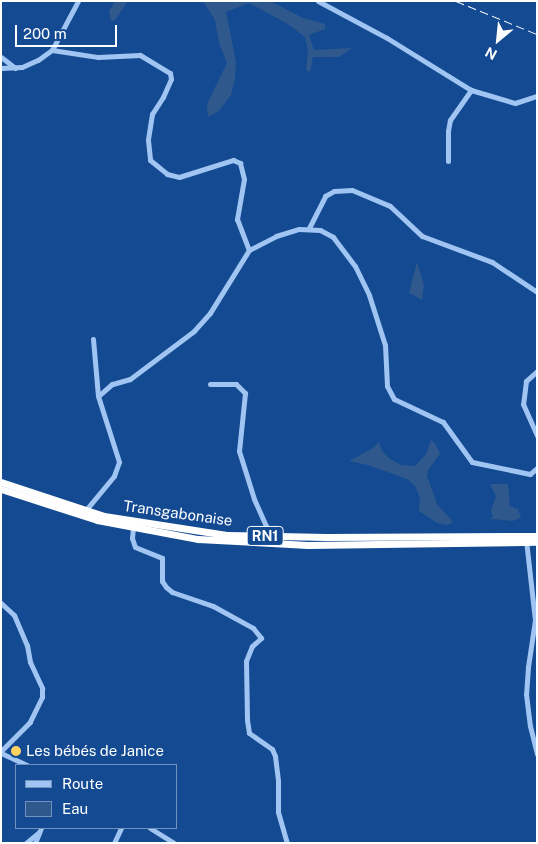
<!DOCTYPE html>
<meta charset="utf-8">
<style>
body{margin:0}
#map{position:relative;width:538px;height:844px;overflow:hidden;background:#134a92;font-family:"Public Sans",sans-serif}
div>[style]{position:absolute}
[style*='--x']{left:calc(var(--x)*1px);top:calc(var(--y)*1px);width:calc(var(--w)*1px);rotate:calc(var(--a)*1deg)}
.water>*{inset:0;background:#2f588d}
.minor>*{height:5px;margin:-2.5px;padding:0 2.5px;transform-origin:2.5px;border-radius:2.5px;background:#a0c5f2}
.highway>*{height:7px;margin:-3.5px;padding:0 3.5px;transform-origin:3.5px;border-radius:3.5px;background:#fff}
.rail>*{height:1px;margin-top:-0.5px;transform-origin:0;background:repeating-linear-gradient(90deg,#fff 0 9px,transparent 0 13px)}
.dots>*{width:14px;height:14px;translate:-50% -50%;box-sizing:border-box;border:2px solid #134a92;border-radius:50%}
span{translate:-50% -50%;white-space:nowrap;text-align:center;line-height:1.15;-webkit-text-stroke:4px #134a92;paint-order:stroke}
.shield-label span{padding:1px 4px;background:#134a92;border:1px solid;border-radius:4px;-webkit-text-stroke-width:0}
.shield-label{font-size:14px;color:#fff;font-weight:700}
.street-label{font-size:15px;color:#fff}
.poi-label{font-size:15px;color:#fff}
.left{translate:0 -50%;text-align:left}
.frame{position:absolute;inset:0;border:2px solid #fff;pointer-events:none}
.legend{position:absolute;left:15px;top:764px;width:162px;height:65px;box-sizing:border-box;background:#134a92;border:1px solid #7192be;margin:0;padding:6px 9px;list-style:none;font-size:15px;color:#fff}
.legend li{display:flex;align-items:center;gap:10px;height:25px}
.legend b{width:25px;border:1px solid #7192be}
.north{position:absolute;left:473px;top:15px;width:50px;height:50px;-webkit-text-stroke:4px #134a92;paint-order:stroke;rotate:208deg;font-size:14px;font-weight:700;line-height:20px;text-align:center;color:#fff}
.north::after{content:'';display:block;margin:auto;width:18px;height:22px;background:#fff;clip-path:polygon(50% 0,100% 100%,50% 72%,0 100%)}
.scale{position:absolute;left:15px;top:25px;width:102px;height:22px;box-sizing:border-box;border:2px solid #fff;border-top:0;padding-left:6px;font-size:15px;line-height:18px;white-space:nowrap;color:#fff;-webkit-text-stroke:4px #134a92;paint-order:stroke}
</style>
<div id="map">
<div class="water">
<div style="clip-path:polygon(115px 1px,128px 1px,115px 20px,111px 21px,109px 11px)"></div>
<div style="clip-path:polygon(203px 1px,270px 1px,303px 18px,325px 24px,325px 29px,309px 35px,314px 50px,352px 48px,339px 57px,313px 57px,310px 72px,306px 70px,308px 51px,305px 37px,288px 24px,249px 3px,226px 12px,236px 62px,235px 78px,231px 95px,219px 111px,208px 117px,207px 104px,227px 63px,219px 43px,215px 20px)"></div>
<div style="clip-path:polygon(417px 262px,424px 285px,422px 300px,409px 293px)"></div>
<div style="clip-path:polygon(431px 440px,435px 443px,440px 454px,428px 470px,427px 476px,437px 504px,453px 522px,447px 525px,437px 523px,419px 511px,420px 498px,415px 486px,407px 479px,368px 465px,349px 461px,373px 448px,379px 442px,382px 451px,390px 459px,401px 465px,415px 466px,426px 454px)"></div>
<div style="clip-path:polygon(490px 484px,508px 484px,510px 506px,518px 509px,521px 518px,512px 521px,492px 519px,487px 521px,493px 517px,491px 511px,496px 496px)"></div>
</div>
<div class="minor">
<div style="--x:318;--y:1;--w:78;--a:28.2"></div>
<div style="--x:387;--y:38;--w:99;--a:31.8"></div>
<div style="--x:471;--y:90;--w:46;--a:16.5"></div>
<div style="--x:515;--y:103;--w:23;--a:-18"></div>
<div style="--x:52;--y:50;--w:47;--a:8.7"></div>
<div style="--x:98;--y:57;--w:42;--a:-2.7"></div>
<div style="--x:140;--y:55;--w:35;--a:31"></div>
<div style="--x:170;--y:73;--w:6;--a:81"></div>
<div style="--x:171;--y:79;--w:20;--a:114"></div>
<div style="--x:163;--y:97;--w:20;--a:123"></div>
<div style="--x:152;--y:114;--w:26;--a:99"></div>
<div style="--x:148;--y:140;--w:20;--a:84"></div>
<div style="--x:150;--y:160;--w:22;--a:39"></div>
<div style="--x:167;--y:174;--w:12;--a:14"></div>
<div style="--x:179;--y:177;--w:57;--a:-17.5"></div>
<div style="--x:233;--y:160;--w:8;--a:23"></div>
<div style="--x:240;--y:163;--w:16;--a:76"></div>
<div style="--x:244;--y:179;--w:41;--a:99.9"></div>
<div style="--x:237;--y:219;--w:33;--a:69"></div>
<div style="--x:249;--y:250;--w:74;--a:121.8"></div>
<div style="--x:210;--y:313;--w:24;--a:132"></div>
<div style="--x:194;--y:331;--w:80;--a:143.1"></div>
<div style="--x:130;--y:379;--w:19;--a:164"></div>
<div style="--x:112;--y:384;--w:18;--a:139"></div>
<div style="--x:98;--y:396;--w:69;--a:72.3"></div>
<div style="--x:119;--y:462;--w:15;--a:110"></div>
<div style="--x:114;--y:476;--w:45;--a:129.6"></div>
<div style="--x:1;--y:57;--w:18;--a:38"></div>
<div style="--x:1;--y:68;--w:21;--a:-3"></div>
<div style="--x:22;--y:67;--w:17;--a:-24"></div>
<div style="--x:38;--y:60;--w:17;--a:-36"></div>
<div style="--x:52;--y:50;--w:55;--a:-62"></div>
<div style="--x:448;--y:161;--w:30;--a:-90"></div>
<div style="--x:448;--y:131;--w:11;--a:-80"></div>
<div style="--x:450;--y:120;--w:37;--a:-55"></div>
<div style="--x:309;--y:228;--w:36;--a:-63"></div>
<div style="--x:325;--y:196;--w:10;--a:-29"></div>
<div style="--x:334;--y:191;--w:18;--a:-3"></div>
<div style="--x:352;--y:190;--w:41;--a:22.8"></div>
<div style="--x:390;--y:206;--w:44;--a:43.2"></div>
<div style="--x:422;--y:236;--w:75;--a:20.4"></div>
<div style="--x:492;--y:262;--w:54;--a:33.7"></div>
<div style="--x:249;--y:250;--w:30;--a:-27"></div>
<div style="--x:276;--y:236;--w:24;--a:-17"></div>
<div style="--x:299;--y:229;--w:21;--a:3"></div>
<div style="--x:320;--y:230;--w:15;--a:28"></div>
<div style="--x:333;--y:237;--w:36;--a:53"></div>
<div style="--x:355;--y:266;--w:32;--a:64"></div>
<div style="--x:369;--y:295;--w:52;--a:72.3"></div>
<div style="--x:385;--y:345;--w:41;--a:87.2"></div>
<div style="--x:387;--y:386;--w:15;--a:62"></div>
<div style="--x:394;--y:399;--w:54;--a:25.1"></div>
<div style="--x:443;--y:422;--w:49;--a:54.1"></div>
<div style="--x:472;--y:462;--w:59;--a:11.7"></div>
<div style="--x:530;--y:474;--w:9;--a:-41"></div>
<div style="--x:93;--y:339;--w:57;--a:85"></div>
<div style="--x:537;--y:371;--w:15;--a:138"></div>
<div style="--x:526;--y:381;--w:23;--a:97"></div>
<div style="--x:523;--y:404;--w:35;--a:66"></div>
<div style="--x:210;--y:384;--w:26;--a:0"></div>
<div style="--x:236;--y:384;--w:13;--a:45"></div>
<div style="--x:245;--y:393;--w:58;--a:95.9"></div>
<div style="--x:239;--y:451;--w:50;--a:72.6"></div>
<div style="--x:254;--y:499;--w:30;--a:66"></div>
<div style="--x:266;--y:526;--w:10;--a:84"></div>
<div style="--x:133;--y:528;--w:10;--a:96"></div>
<div style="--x:132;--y:538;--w:9;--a:72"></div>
<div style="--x:135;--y:547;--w:29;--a:22"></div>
<div style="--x:162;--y:558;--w:23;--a:90"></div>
<div style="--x:162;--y:581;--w:7;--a:56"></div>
<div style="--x:166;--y:587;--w:8;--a:40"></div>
<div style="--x:172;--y:592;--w:43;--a:18.9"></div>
<div style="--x:213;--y:606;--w:46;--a:28.8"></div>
<div style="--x:253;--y:628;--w:13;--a:51"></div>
<div style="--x:261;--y:638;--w:12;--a:138"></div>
<div style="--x:252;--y:646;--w:16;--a:112"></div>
<div style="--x:246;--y:661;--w:59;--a:89"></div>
<div style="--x:247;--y:720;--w:13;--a:81"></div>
<div style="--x:249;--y:733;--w:28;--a:35"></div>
<div style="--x:272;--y:749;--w:8;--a:67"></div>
<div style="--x:275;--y:756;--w:25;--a:83"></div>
<div style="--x:278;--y:781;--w:31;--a:90"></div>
<div style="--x:278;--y:812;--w:32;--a:74"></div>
<div style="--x:526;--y:540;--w:81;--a:83.6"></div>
<div style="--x:535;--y:620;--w:48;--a:98.5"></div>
<div style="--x:528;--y:667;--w:27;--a:94"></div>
<div style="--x:526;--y:694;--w:32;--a:83"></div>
<div style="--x:530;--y:726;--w:29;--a:76"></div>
<div style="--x:1;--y:603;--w:18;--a:43"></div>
<div style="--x:14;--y:615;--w:33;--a:67"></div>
<div style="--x:27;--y:645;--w:17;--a:80"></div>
<div style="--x:30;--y:662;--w:29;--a:65"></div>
<div style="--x:42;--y:688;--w:9;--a:90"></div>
<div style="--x:42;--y:697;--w:28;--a:116"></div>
<div style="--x:30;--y:722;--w:41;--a:135"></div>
<div style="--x:1;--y:753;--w:29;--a:25"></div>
<div style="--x:150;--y:828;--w:28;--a:32"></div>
<div style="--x:26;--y:843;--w:17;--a:-40"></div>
<div style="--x:35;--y:843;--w:16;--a:-68"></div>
<div style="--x:114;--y:843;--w:17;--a:-65"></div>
</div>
<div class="highway">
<div style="--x:1;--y:482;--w:108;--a:18.3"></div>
<div style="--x:104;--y:516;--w:124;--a:8.8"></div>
<div style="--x:227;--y:535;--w:99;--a:1.2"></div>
<div style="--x:326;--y:537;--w:211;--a:-0.3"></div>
<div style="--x:1;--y:489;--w:101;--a:17.9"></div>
<div style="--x:97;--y:520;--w:103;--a:10.7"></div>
<div style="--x:198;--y:539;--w:110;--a:3.1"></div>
<div style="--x:308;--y:545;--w:229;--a:-0.8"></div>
</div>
<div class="rail">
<div style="--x:456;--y:1;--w:87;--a:22.2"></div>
</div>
<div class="dots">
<div style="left:16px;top:751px;background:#ffd261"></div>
</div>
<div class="shield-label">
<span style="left:265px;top:536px">RN1</span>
</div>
<div class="street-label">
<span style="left:178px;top:513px;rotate:8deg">Transgabonaise</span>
</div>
<div class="poi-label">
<span class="left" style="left:26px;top:751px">Les bébés de Janice</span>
</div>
<div class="frame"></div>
<ul class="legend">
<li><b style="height:6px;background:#a0c5f2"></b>Route</li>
<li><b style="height:14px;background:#2f588d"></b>Eau</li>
</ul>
<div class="north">N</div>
<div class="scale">200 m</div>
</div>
